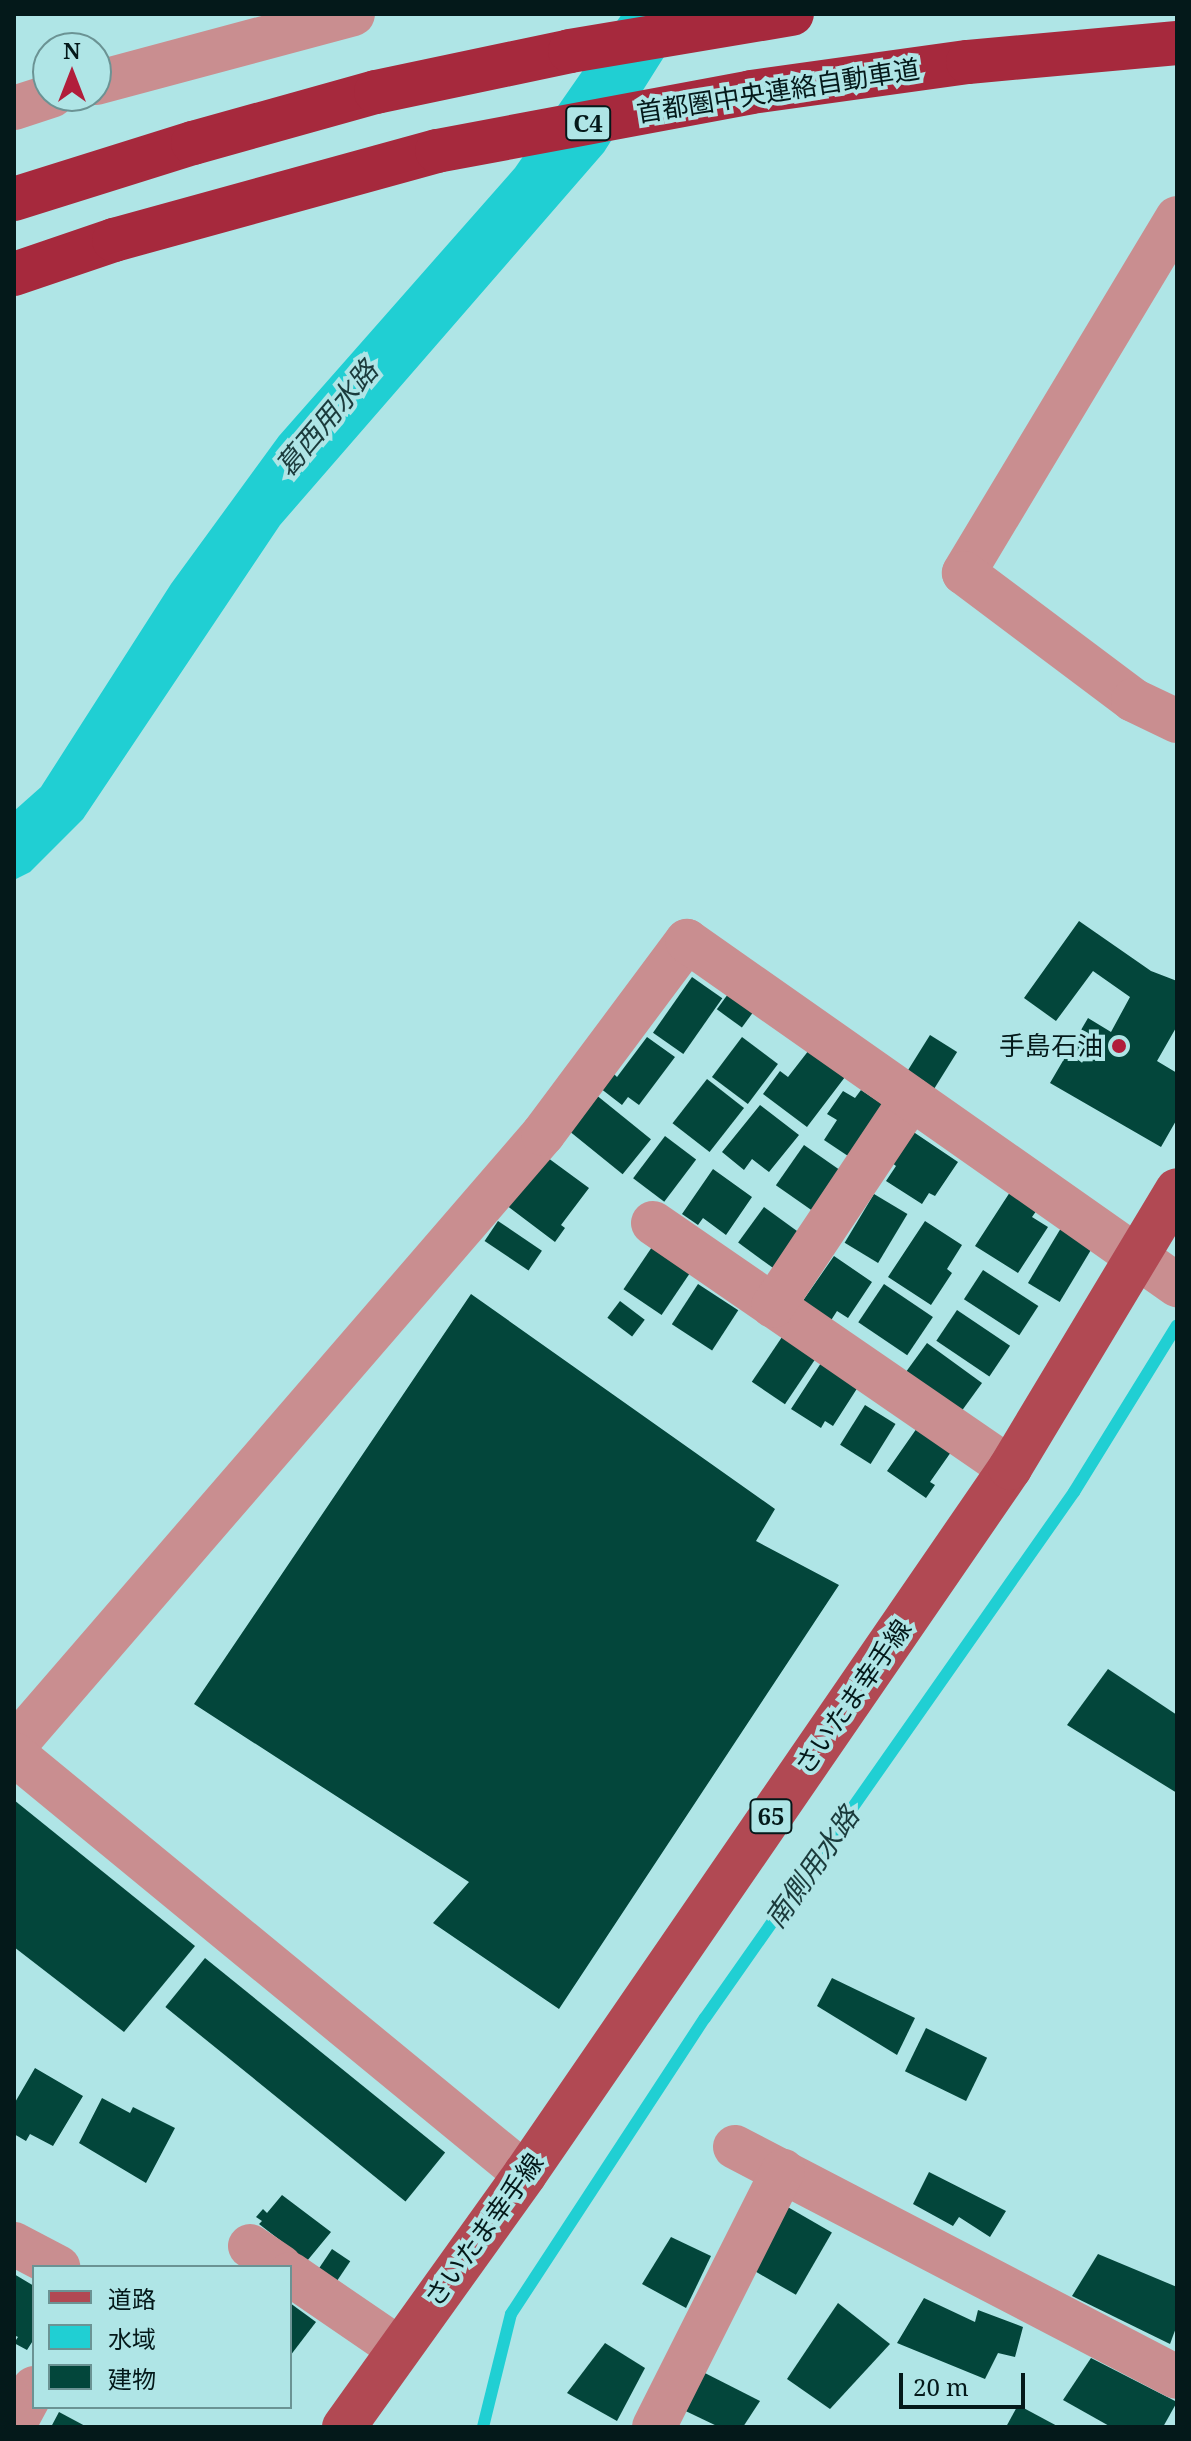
<!DOCTYPE html>
<meta charset="utf-8">
<style>
body{margin:0}
#map{position:relative;width:1191px;height:2441px;overflow:hidden;background:#afe5e6;font-family:"Noto Serif","Noto Sans JP",serif}
div>[style]{position:absolute}
[style*='--x']{left:calc(var(--x)*1px);top:calc(var(--y)*1px);width:calc(var(--w)*1px);rotate:calc(var(--a)*1deg)}
.water>*{inset:0;background:#20cfd3}
.stream>*{height:12px;margin:-6px;padding:0 6px;transform-origin:6px;border-radius:6px;background:#20cfd3}
.building>*{inset:0;background:#03463b;transform-origin:0 0}
.street>*{height:44px;margin:-22px;padding:0 22px;transform-origin:22px;border-radius:22px;background:#c98e90}
.primary>*{height:44px;margin:-22px;padding:0 22px;transform-origin:22px;border-radius:22px;background:#b14953}
.highway>*{height:44px;margin:-22px;padding:0 22px;transform-origin:22px;border-radius:22px;background:#a6293d}
.dots>*{width:22px;height:22px;translate:-50% -50%;box-sizing:border-box;border:4px solid #afe5e6;border-radius:50%}
span{translate:-50% -50%;white-space:nowrap;text-align:center;line-height:1.15;-webkit-text-stroke:8px #afe5e6;paint-order:stroke}
.shield-label span{padding:2px 6px;background:#afe5e6;border:2px solid;border-radius:6px;-webkit-text-stroke-width:0}
.shield-label{font-size:24px;color:#04191a;font-weight:700}
.street-label{font-size:26px;color:#04191a}
.poi-label{font-size:26px;color:#04191a}
.right{translate:-100% -50%;text-align:right}
.water-label{font-size:28px;color:#1b3b3c;font-style:italic}
.frame{position:absolute;inset:0;border:16px solid #04191a;pointer-events:none}
.legend{position:absolute;left:32px;top:2265px;width:260px;height:144px;box-sizing:border-box;background:#afe5e6;border:2px solid #6b9394;margin:0;padding:10px 14px;list-style:none;font-size:24px;color:#04191a}
.legend li{display:flex;align-items:center;gap:16px;height:40px}
.legend b{width:40px;border:2px solid #6b9394}
.north{position:absolute;left:32px;top:32px;width:80px;height:80px;box-sizing:border-box;background:#afe5e6;border:2px solid #6b9394;border-radius:50%;rotate:0deg;font-size:22px;font-weight:700;line-height:32px;text-align:center;color:#04191a}
.north::after{content:'';display:block;margin:auto;width:28px;height:36px;background:#b11e3b;clip-path:polygon(50% 0,100% 100%,50% 72%,0 100%)}
.scale{position:absolute;left:899px;top:2373px;width:126px;height:36px;box-sizing:border-box;border:4px solid #04191a;border-top:0;padding-left:10px;font-size:24px;line-height:28px;white-space:nowrap;color:#04191a;-webkit-text-stroke:6px #afe5e6;paint-order:stroke}
</style>
<div id="map">
<div class="water">
<div style="clip-path:polygon(622px 14px,691px 14px,604px 152px,280px 525px,83px 819px,30px 872px,14px 880px,14px 811px,41px 787px,171px 584px,279px 436px,515px 168px)"></div>
</div>
<div class="stream">
<div style="--x:483;--y:2427;--w:116;--a:-76.1"></div>
<div style="--x:511;--y:2314;--w:354;--a:-56.8"></div>
<div style="--x:705;--y:2018;--w:643;--a:-54.95"></div>
<div style="--x:1074;--y:1492;--w:196;--a:-58.3"></div>
</div>
<div class="building">
<div style="clip-path:polygon(1079px 921px,1151px 971px,1177px 981px,1177px 1026px,1157px 1061px,1177px 1073px,1177px 1119px,1161px 1147px,1050px 1083px,1088px 1018px,1111px 1032px,1130px 997px,1093px 971px,1056px 1021px,1024px 998px)"></div>
<div style="left:692px;top:977px;width:37px;height:68px;rotate:35deg"></div>
<div style="left:728px;top:994px;width:31px;height:19px;rotate:36deg"></div>
<div style="left:930px;top:1035px;width:32px;height:46px;rotate:32deg"></div>
<div style="clip-path:polygon(647px 1037px,675px 1057px,639px 1105px,628px 1097px,622px 1105px,600px 1088px,612px 1072px,617px 1077px)"></div>
<div style="left:742px;top:1037px;width:45px;height:50px;rotate:37deg"></div>
<div style="clip-path:polygon(809px 1050px,845px 1077px,807px 1127px,763px 1094px,780px 1071px,788px 1077px)"></div>
<div style="left:707px;top:1079px;width:47px;height:56px;rotate:38deg"></div>
<div style="clip-path:polygon(861px 1090px,885px 1106px,851px 1158px,824px 1140px,837px 1120px,827px 1114px,843px 1091px,855px 1098px)"></div>
<div style="left:595px;top:1094px;width:72px;height:45px;rotate:39deg"></div>
<div style="clip-path:polygon(760px 1105px,799px 1135px,769px 1172px,752px 1159px,744px 1170px,722px 1152px)"></div>
<div style="clip-path:polygon(912px 1131px,958px 1162px,935px 1196px,929px 1193px,922px 1204px,886px 1181px,896px 1166px,891px 1162px)"></div>
<div style="left:665px;top:1136px;width:39px;height:53px;rotate:37deg"></div>
<div style="left:804px;top:1145px;width:45px;height:49px;rotate:35deg"></div>
<div style="clip-path:polygon(544px 1155px,589px 1188px,561px 1225px,565px 1228px,555px 1242px,506px 1205px)"></div>
<div style="clip-path:polygon(713px 1169px,752px 1197px,726px 1235px,703px 1218px,698px 1225px,682px 1214px)"></div>
<div style="clip-path:polygon(1012px 1189px,1039px 1207px,1032px 1217px,1048px 1227px,1018px 1273px,975px 1246px)"></div>
<div style="left:874px;top:1194px;width:39px;height:57px;rotate:31deg"></div>
<div style="left:764px;top:1207px;width:48px;height:44px;rotate:36deg"></div>
<div style="left:498px;top:1221px;width:53px;height:24px;rotate:34deg"></div>
<div style="clip-path:polygon(925px 1221px,962px 1245px,947px 1269px,952px 1273px,931px 1305px,888px 1277px)"></div>
<div style="left:1064px;top:1223px;width:37px;height:70px;rotate:31deg"></div>
<div style="left:652px;top:1247px;width:46px;height:51px;rotate:34deg"></div>
<div style="clip-path:polygon(834px 1256px,872px 1282px,848px 1318px,837px 1311px,828px 1325px,800px 1305px)"></div>
<div style="left:983px;top:1270px;width:66px;height:35px;rotate:33deg"></div>
<div style="left:698px;top:1284px;width:48px;height:48px;rotate:33deg"></div>
<div style="left:884px;top:1284px;width:59px;height:46px;rotate:34deg"></div>
<div style="clip-path:polygon(471px 1294px,775px 1509px,756px 1541px,839px 1585px,559px 2009px,433px 1923px,469px 1882px,194px 1704px)"></div>
<div style="left:620px;top:1301px;width:31px;height:21px;rotate:37deg"></div>
<div style="left:957px;top:1310px;width:64px;height:37px;rotate:34deg"></div>
<div style="left:782px;top:1337px;width:40px;height:54px;rotate:34deg"></div>
<div style="left:927px;top:1343px;width:68px;height:43px;rotate:36deg"></div>
<div style="clip-path:polygon(821px 1363px,858px 1387px,833px 1426px,825px 1421px,821px 1428px,791px 1409px)"></div>
<div style="left:865px;top:1405px;width:36px;height:47px;rotate:32deg"></div>
<div style="clip-path:polygon(917px 1428px,951px 1452px,930px 1482px,935px 1485px,926px 1498px,887px 1471px)"></div>
<div style="clip-path:polygon(1108px 1669px,1177px 1715px,1177px 1793px,1067px 1725px)"></div>
<div style="clip-path:polygon(14px 1800px,195px 1946px,124px 2032px,14px 1947px)"></div>
<div style="left:205px;top:1958px;width:309px;height:63px;rotate:39deg"></div>
<div style="clip-path:polygon(832px 1978px,915px 2018px,897px 2055px,817px 2006px)"></div>
<div style="left:926px;top:2028px;width:68px;height:48px;rotate:26deg"></div>
<div style="clip-path:polygon(35px 2068px,83px 2096px,53px 2146px,30px 2134px,26px 2141px,14px 2134px,14px 2104px)"></div>
<div style="clip-path:polygon(102px 2098px,130px 2113px,133px 2107px,175px 2128px,146px 2183px,79px 2143px)"></div>
<div style="clip-path:polygon(929px 2172px,1006px 2211px,990px 2237px,959px 2217px,953px 2226px,913px 2204px)"></div>
<div style="clip-path:polygon(282px 2195px,331px 2232px,307px 2261px,259px 2224px,262px 2221px,256px 2217px,263px 2209px,267px 2213px)"></div>
<div style="left:786px;top:2206px;width:53px;height:72px;rotate:30deg"></div>
<div style="clip-path:polygon(671px 2237px,711px 2256px,686px 2308px,642px 2284px)"></div>
<div style="left:332px;top:2249px;width:22px;height:28px;rotate:34deg"></div>
<div style="clip-path:polygon(1098px 2254px,1177px 2287px,1177px 2325px,1170px 2344px,1072px 2296px)"></div>
<div style="clip-path:polygon(14px 2274px,34px 2286px,34px 2339px,27px 2350px,14px 2343px,18px 2337px,14px 2335px)"></div>
<div style="clip-path:polygon(924px 2298px,975px 2322px,978px 2310px,1023px 2327px,1015px 2357px,998px 2353px,985px 2379px,897px 2343px)"></div>
<div style="clip-path:polygon(290px 2303px,316px 2322px,290px 2356px)"></div>
<div style="clip-path:polygon(838px 2303px,890px 2344px,830px 2409px,787px 2379px)"></div>
<div style="clip-path:polygon(605px 2343px,645px 2368px,617px 2421px,567px 2393px)"></div>
<div style="clip-path:polygon(1091px 2358px,1177px 2402px,1163px 2427px,1111px 2427px,1063px 2400px)"></div>
<div style="clip-path:polygon(693px 2367px,760px 2401px,743px 2427px,719px 2427px,673px 2405px)"></div>
<div style="clip-path:polygon(1018px 2405px,1059px 2427px,1006px 2427px)"></div>
<div style="clip-path:polygon(59px 2412px,87px 2427px,51px 2427px)"></div>
</div>
<div class="street">
<div style="--x:96;--y:83;--w:266;--a:-15"></div>
<div style="--x:14;--y:108;--w:40;--a:-18"></div>
<div style="--x:1177;--y:218;--w:414;--a:121"></div>
<div style="--x:964;--y:573;--w:211;--a:36.9"></div>
<div style="--x:1133;--y:700;--w:49;--a:25.5"></div>
<div style="--x:653;--y:1223;--w:433;--a:34.5"></div>
<div style="--x:773;--y:1306;--w:249;--a:-56.3"></div>
<div style="--x:14;--y:1746;--w:809;--a:-49.16"></div>
<div style="--x:543;--y:1134;--w:241;--a:-53.3"></div>
<div style="--x:687;--y:941;--w:599;--a:35.07"></div>
<div style="--x:14;--y:1754;--w:661;--a:39.42"></div>
<div style="--x:735;--y:2147;--w:498;--a:27.5"></div>
<div style="--x:14;--y:2244;--w:50;--a:27.6"></div>
<div style="--x:250;--y:2246;--w:37;--a:34"></div>
<div style="--x:290;--y:2274;--w:131;--a:34.4"></div>
<div style="--x:14;--y:2425;--w:42;--a:-61.6"></div>
<div style="--x:654;--y:2427;--w:287;--a:-63.3"></div>
</div>
<div class="primary">
<div style="--x:344;--y:2427;--w:311;--a:-54.4"></div>
<div style="--x:525;--y:2174;--w:857;--a:-55.51"></div>
<div style="--x:1010;--y:1468;--w:324;--a:-59"></div>
</div>
<div class="highway">
<div style="--x:14;--y:199;--w:188;--a:-17.4"></div>
<div style="--x:193;--y:143;--w:190;--a:-15.6"></div>
<div style="--x:376;--y:92;--w:198;--a:-11.9"></div>
<div style="--x:570;--y:51;--w:225;--a:-9.5"></div>
<div style="--x:14;--y:274;--w:106;--a:-18.8"></div>
<div style="--x:114;--y:240;--w:335;--a:-15.4"></div>
<div style="--x:437;--y:151;--w:319;--a:-10.6"></div>
<div style="--x:751;--y:92;--w:219;--a:-7.9"></div>
<div style="--x:968;--y:62;--w:210;--a:-5.2"></div>
</div>
<div class="dots">
<div style="left:1119px;top:1046px;background:#b11e3b"></div>
</div>
<div class="shield-label">
<span style="left:588px;top:123px">C4</span>
<span style="left:771px;top:1816px">65</span>
</div>
<div class="street-label">
<span style="left:778px;top:91px;rotate:-9deg">首都圏中央連絡自動車道</span>
<span style="left:853px;top:1697px;rotate:-55deg">さいたま幸手線</span>
<span style="left:484px;top:2230px;rotate:-54deg">さいたま幸手線</span>
</div>
<div class="poi-label">
<span class="right" style="left:1103px;top:1046px">手島石油</span>
</div>
<div class="water-label">
<span style="left:326px;top:418px;rotate:-50deg">葛西用水路</span>
<span style="left:811px;top:1867px;rotate:-55deg">南側用水路</span>
</div>
<div class="frame"></div>
<ul class="legend">
<li><b style="height:10px;background:#b14953"></b>道路</li>
<li><b style="height:22px;background:#20cfd3"></b>水域</li>
<li><b style="height:22px;background:#03463b"></b>建物</li>
</ul>
<div class="north">N</div>
<div class="scale">20 m</div>
</div>
